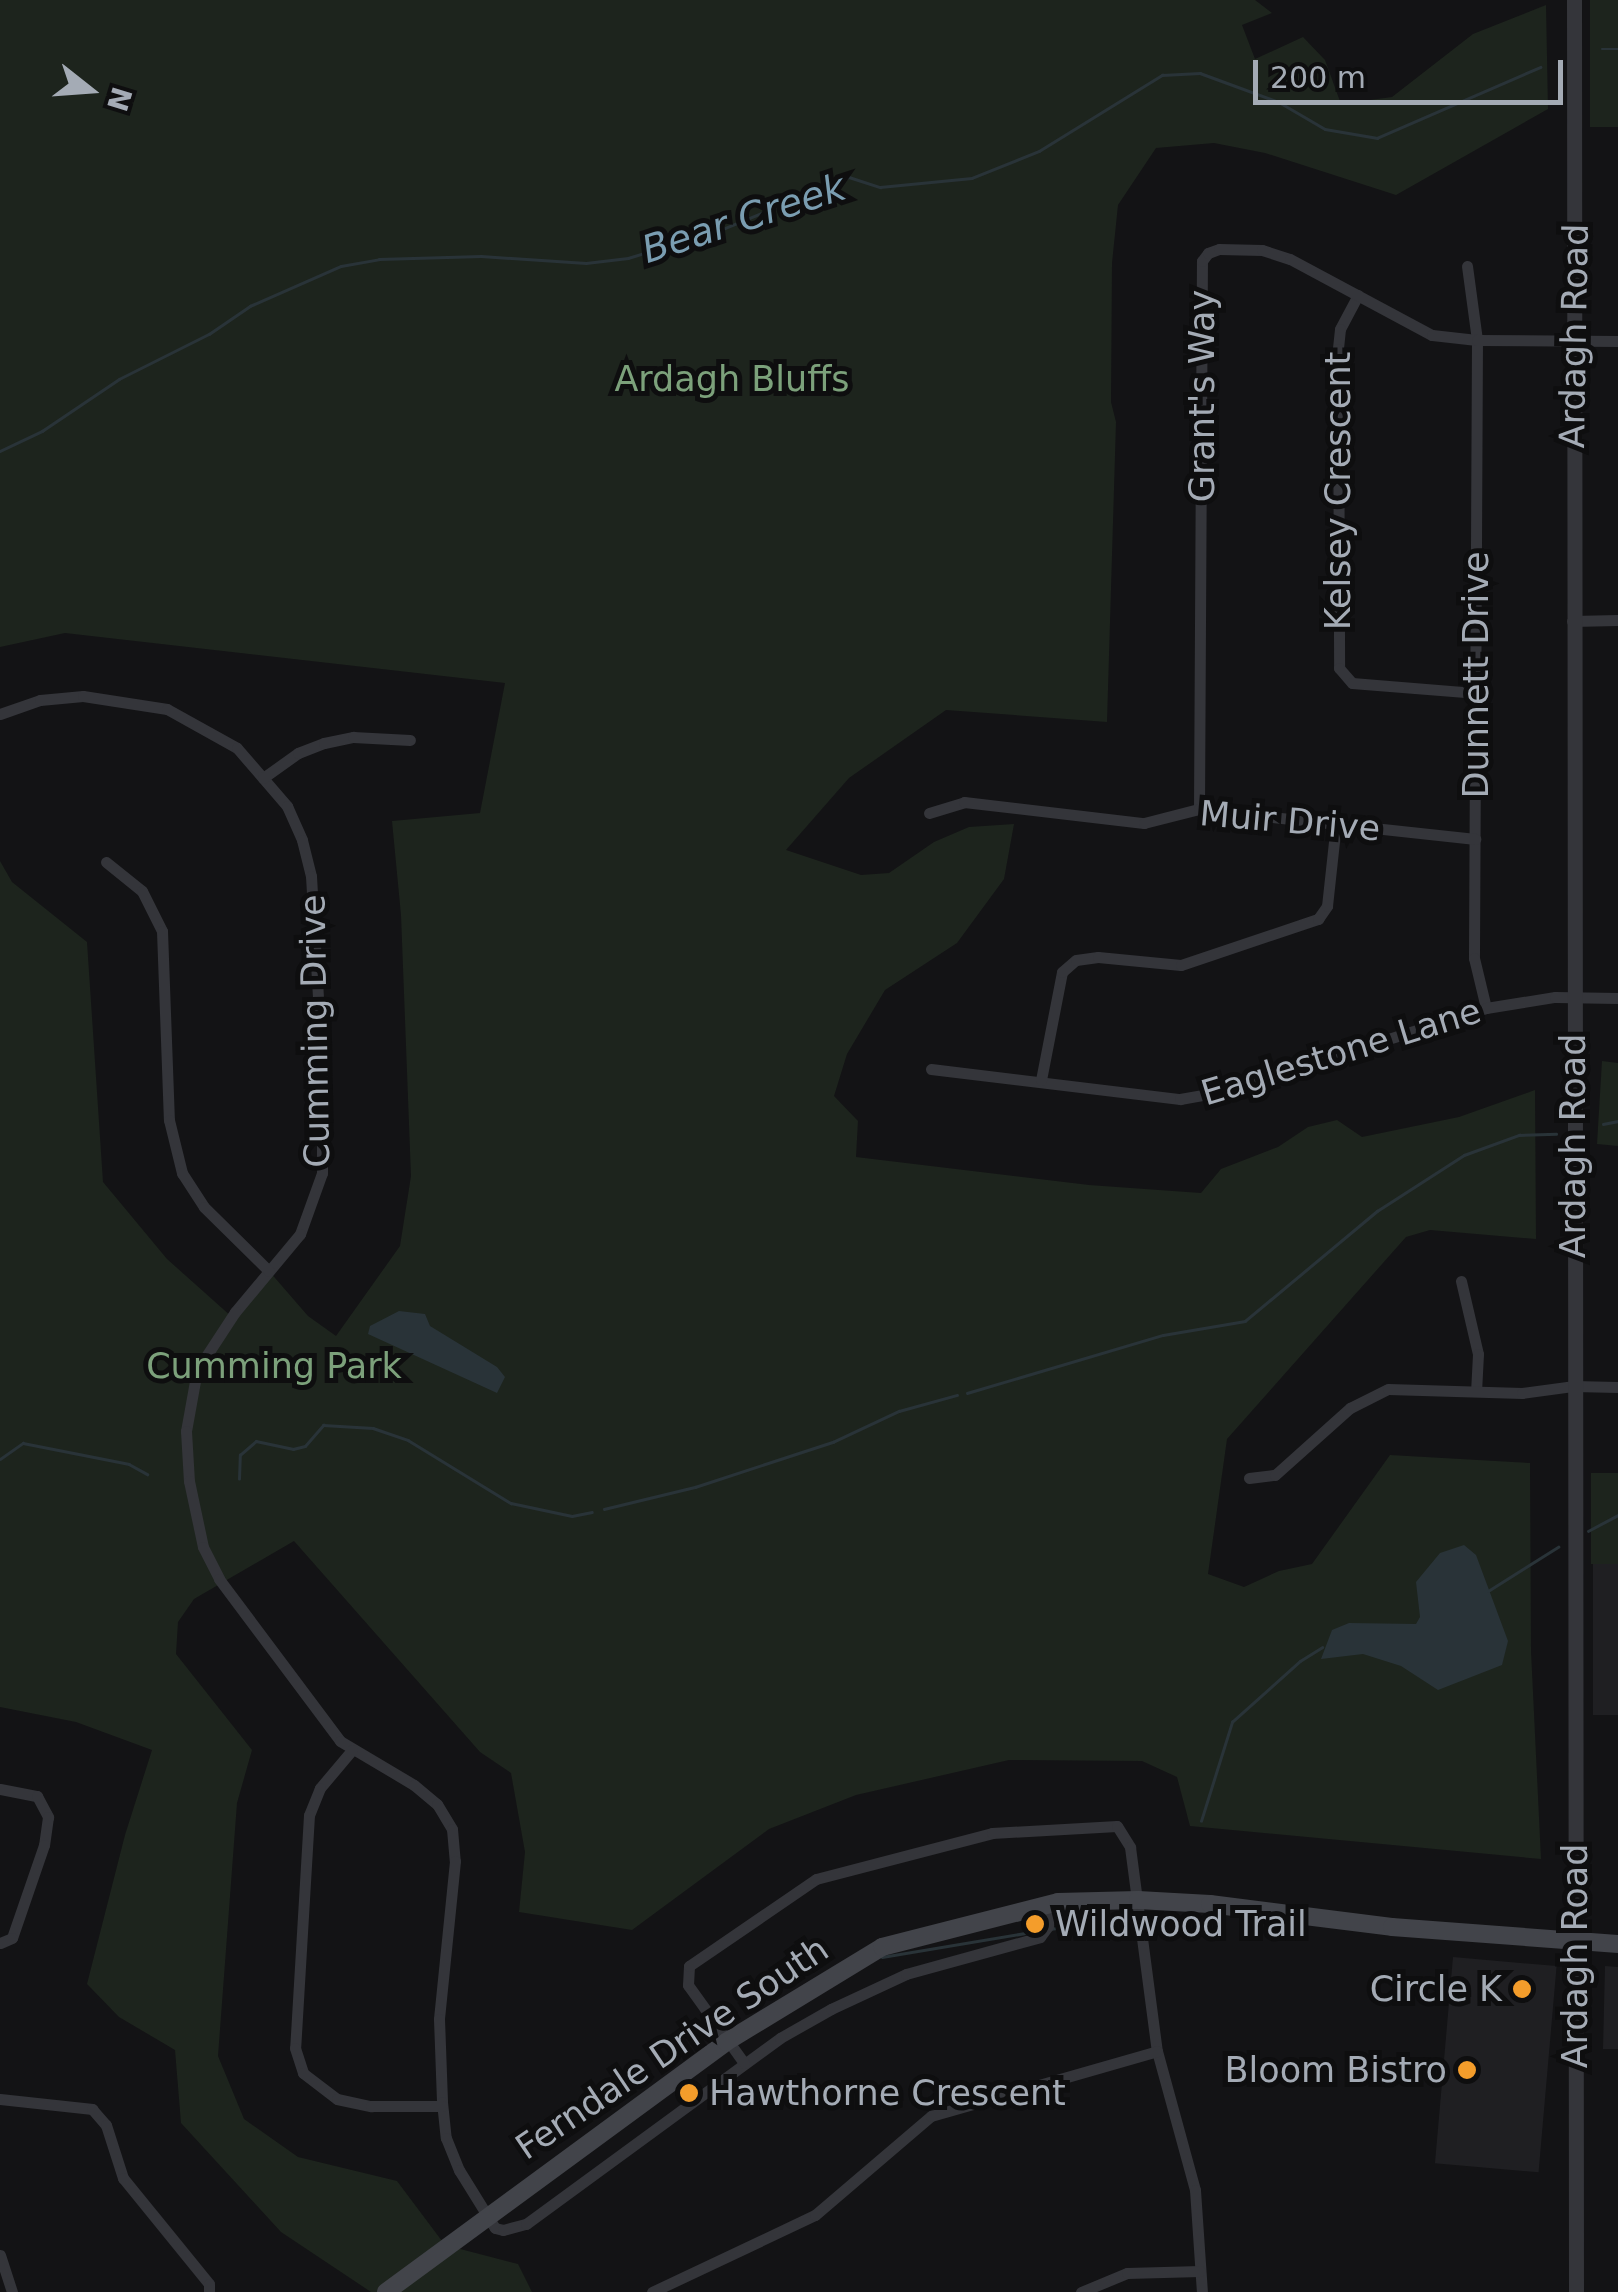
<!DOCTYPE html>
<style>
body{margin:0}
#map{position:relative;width:1618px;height:2292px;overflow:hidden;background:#131315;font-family:"DejaVu Sans",sans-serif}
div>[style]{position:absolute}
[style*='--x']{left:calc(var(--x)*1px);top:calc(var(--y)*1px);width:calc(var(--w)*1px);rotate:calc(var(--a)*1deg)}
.built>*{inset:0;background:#1f1f22;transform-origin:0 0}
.green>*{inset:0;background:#1d241d;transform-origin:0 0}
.water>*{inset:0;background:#293338}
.stream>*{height:2.5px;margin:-1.25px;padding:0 1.25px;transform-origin:1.25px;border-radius:1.25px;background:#293338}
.minor>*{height:11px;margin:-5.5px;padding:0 5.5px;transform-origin:5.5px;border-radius:5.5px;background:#34353a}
.tertiary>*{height:15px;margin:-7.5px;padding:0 7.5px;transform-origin:7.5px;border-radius:7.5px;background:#34353a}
.secondary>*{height:18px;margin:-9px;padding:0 9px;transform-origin:9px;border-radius:9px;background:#42444a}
.dots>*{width:28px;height:28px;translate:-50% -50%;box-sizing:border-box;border:5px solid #0e0e0f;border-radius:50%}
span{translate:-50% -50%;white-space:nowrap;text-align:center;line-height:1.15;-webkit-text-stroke:10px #0e0e0f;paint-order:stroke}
.street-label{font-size:35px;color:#a4abb5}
.park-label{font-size:35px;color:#7ca17b}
.poi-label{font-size:35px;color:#a4abb5}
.left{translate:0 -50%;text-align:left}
.right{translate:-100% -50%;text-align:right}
.water-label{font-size:38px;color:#7a9db1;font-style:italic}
.north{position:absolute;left:40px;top:40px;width:100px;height:100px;-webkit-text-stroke:8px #0e0e0f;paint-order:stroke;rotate:107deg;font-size:28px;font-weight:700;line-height:40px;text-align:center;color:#a4abb5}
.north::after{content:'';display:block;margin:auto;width:35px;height:45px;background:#a4abb5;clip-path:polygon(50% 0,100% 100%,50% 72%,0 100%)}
.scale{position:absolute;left:1253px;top:60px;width:310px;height:45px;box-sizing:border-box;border:5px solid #a4abb5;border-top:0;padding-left:12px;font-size:30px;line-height:35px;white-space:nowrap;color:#a4abb5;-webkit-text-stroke:8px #0e0e0f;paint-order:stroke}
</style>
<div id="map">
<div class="built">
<div style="left:1593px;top:1564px;width:25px;height:151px"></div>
<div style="left:1453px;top:1957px;width:104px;height:207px;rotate:5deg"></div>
<div style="clip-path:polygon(1605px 1966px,1618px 1967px,1618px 2049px,1603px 2049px)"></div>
</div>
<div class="green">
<div style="clip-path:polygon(0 0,1255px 0,1272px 13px,1242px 25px,1255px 59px,1303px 37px,1325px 60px,1341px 104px,1392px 97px,1473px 34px,1546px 5px,1548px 109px,1396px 195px,1265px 153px,1214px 143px,1156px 148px,1118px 205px,1112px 263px,1111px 402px,1116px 422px,1107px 722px,946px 710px,849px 778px,786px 850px,861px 875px,889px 873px,934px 842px,969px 827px,1014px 824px,1004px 879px,957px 943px,885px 990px,847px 1054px,834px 1096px,858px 1121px,856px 1157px,1089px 1185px,1201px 1193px,1221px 1169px,1278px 1147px,1308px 1127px,1337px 1120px,1362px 1137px,1459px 1117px,1535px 1090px,1536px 1239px,1430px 1230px,1406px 1237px,1227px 1439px,1208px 1574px,1244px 1587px,1279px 1571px,1312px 1564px,1390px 1455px,1530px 1463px,1531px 1651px,1541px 1859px,1190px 1826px,1177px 1777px,1142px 1761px,1009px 1760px,856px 1795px,769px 1829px,632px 1930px,519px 1912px,525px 1852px,511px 1773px,480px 1752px,294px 1541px,194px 1599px,178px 1622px,176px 1654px,252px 1750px,237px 1803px,218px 2056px,244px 2119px,298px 2157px,397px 2181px,445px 2245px,518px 2264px,532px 2292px,371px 2292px,281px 2232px,181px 2123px,175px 2050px,119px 2017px,87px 1984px,125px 1835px,152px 1750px,76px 1722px,0 1707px,0 861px,12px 882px,87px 942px,103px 1182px,167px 1259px,232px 1317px,269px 1271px,308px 1316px,336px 1336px,400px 1246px,411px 1176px,401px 915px,392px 821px,480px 813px,505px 683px,65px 633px,0 647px)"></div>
<div style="left:1590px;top:0;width:28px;height:127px"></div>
<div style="clip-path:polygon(1602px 1061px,1618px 1063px,1618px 1146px,1597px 1144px)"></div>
<div style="left:1618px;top:1473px;width:91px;height:27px;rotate:90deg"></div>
</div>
<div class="water">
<div style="clip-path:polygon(399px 1311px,425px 1314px,430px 1326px,497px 1367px,505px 1377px,497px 1393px,368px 1334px,370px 1326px)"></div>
<div style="clip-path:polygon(1464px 1545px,1476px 1555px,1508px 1641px,1502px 1665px,1438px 1690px,1401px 1666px,1363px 1654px,1321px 1659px,1332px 1630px,1349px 1623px,1416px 1624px,1420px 1617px,1416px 1582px,1440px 1553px)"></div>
</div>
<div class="stream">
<div style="--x:1602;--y:49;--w:16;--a:0"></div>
<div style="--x:0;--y:451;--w:47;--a:-25.5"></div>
<div style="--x:42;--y:431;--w:93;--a:-34"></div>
<div style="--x:119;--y:379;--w:101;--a:-26.6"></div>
<div style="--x:209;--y:334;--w:50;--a:-34.3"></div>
<div style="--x:250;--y:306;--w:99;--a:-23.7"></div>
<div style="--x:341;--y:266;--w:39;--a:-10"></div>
<div style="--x:379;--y:259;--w:102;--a:-1.7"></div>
<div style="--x:481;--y:256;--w:105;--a:3.8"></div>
<div style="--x:586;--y:263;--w:42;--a:-6.8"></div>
<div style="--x:628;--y:258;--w:99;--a:-17"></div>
<div style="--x:723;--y:229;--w:136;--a:-22.4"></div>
<div style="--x:849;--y:177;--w:33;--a:18"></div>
<div style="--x:880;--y:187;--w:92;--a:-5.6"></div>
<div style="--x:972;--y:178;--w:72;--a:-21.9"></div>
<div style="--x:1039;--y:151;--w:145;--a:-31.7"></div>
<div style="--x:1162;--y:75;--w:38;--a:-3"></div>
<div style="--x:1200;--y:73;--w:84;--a:20.2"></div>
<div style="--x:1279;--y:102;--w:53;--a:30.4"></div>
<div style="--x:1325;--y:129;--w:53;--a:9.8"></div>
<div style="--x:1377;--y:138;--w:178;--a:-23.5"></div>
<div style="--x:1603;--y:1124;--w:15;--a:-11"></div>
<div style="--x:967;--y:1393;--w:204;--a:-16.5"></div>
<div style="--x:1163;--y:1335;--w:83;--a:-9.7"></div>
<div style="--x:1245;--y:1321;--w:172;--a:-39.8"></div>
<div style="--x:1377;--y:1211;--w:103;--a:-32.8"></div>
<div style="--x:1464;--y:1155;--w:59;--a:-20"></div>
<div style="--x:1519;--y:1135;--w:37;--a:-2"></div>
<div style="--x:0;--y:1459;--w:28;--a:-35"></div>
<div style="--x:23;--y:1443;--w:108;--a:11.2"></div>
<div style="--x:129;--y:1464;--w:21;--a:29"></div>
<div style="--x:239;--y:1479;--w:24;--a:-88"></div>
<div style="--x:240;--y:1455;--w:21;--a:-41"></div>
<div style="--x:256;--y:1441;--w:38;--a:12"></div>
<div style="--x:293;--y:1449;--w:12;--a:-14"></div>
<div style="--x:305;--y:1446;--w:28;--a:-49"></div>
<div style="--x:323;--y:1425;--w:50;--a:3.4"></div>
<div style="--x:373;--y:1428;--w:37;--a:19"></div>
<div style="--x:408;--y:1440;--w:121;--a:31.5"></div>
<div style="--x:511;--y:1503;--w:62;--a:12"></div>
<div style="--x:572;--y:1516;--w:20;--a:-11"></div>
<div style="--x:604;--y:1509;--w:94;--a:-13.6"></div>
<div style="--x:695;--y:1487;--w:145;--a:-18.1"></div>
<div style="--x:833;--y:1442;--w:73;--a:-25.2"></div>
<div style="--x:899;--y:1411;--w:60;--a:-15.4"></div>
<div style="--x:1588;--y:1531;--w:34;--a:-28"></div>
<div style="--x:1488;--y:1591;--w:83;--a:-32.2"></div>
<div style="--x:1201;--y:1821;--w:104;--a:-72.6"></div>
<div style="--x:1232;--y:1722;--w:91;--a:-41.9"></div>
<div style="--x:1300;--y:1661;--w:26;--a:-32"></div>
<div style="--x:1144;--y:1916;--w:37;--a:6"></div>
<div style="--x:1050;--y:1929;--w:87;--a:-8.6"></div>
<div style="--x:882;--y:1957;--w:157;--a:-9.5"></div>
</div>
<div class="minor">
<div style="--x:1467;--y:266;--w:75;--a:82.3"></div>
<div style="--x:1477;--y:340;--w:618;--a:90.28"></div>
<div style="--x:1474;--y:958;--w:51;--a:76.5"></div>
<div style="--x:1358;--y:295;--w:38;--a:118"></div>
<div style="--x:1340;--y:329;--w:20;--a:96"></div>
<div style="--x:1338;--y:349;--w:319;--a:89.8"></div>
<div style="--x:1339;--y:668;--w:20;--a:49"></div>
<div style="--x:1352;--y:683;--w:123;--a:4.6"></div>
<div style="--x:1572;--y:621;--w:46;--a:-1.2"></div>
<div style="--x:0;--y:714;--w:42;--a:-19.3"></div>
<div style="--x:40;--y:700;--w:43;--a:-5.3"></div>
<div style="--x:83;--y:696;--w:85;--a:8.8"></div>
<div style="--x:167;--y:709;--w:80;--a:29.1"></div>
<div style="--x:237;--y:748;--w:77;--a:49.2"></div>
<div style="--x:287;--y:806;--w:37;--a:66"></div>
<div style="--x:302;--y:840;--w:37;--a:76"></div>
<div style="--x:311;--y:876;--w:192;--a:86.7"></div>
<div style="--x:322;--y:1068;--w:105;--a:90"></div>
<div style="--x:322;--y:1173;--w:65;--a:109.8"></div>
<div style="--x:300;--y:1234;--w:102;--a:129.8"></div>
<div style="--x:235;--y:1312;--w:69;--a:123.2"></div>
<div style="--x:197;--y:1370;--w:62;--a:100.2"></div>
<div style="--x:186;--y:1431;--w:50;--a:86.6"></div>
<div style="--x:189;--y:1481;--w:67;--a:78"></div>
<div style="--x:203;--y:1547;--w:36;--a:63"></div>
<div style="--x:219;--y:1579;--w:202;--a:53.2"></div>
<div style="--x:340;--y:1741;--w:86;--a:30.7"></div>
<div style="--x:414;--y:1785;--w:30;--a:40"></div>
<div style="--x:437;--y:1804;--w:29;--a:59"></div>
<div style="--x:452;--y:1829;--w:32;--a:85"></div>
<div style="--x:455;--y:1861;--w:159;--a:95.8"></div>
<div style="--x:439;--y:2019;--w:83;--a:87.9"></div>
<div style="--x:442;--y:2102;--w:36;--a:84"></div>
<div style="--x:446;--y:2138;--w:35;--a:68"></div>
<div style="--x:459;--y:2170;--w:68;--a:58.2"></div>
<div style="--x:495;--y:2228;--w:8;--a:14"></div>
<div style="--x:503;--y:2230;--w:24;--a:-15"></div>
<div style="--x:526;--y:2224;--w:315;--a:-36.2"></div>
<div style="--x:780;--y:2038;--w:59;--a:-29.6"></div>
<div style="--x:831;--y:2009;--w:83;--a:-25"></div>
<div style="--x:906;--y:1974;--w:139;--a:-15.4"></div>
<div style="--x:1040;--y:1937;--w:14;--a:-54"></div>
<div style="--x:1048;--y:1926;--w:21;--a:-85"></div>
<div style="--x:263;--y:778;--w:43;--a:-35.5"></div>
<div style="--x:298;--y:753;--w:28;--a:-21"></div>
<div style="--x:324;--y:743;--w:30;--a:-12"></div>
<div style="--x:353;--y:737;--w:57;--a:3"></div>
<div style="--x:1199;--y:809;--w:548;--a:-89.69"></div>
<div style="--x:1202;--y:261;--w:10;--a:-53"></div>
<div style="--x:1208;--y:253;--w:12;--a:-20"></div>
<div style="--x:1219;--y:249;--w:43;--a:1.3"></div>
<div style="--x:1262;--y:250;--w:29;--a:18"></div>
<div style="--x:1290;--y:259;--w:161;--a:28.2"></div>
<div style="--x:1432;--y:335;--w:45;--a:6.3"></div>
<div style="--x:1477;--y:340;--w:141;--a:0.4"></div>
<div style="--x:929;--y:813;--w:37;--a:-17"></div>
<div style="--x:964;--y:802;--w:181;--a:6.7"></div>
<div style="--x:1144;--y:823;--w:57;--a:-14.3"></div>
<div style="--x:1199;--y:809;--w:278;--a:6.2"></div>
<div style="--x:106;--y:862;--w:46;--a:38.9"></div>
<div style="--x:142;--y:891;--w:45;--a:63.4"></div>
<div style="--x:162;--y:931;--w:189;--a:87.9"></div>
<div style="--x:169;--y:1120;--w:55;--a:76.2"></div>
<div style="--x:182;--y:1173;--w:40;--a:57.1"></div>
<div style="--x:204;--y:1207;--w:91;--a:44.6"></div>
<div style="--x:931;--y:1069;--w:251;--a:6.9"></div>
<div style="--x:1180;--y:1099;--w:41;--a:-9.9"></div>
<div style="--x:1220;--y:1092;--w:279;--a:-17.5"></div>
<div style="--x:1486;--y:1008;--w:70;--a:-9.1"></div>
<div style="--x:1555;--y:997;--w:63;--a:0.9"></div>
<div style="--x:1041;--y:1080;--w:110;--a:-79"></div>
<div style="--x:1062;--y:972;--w:18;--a:-41"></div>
<div style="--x:1076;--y:960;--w:22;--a:-8"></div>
<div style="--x:1098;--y:957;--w:83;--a:5.5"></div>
<div style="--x:1181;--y:965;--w:145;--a:-18.6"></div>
<div style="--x:1318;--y:919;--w:16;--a:-55"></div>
<div style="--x:1327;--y:906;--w:83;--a:-83.8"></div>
<div style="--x:1461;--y:1281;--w:75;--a:76.9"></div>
<div style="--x:1478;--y:1354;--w:36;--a:93"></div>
<div style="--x:1249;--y:1478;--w:26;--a:-7"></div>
<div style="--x:1275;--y:1475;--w:101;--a:-41.8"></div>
<div style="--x:1350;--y:1408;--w:42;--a:-26.6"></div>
<div style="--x:1388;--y:1389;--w:134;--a:1.7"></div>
<div style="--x:1522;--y:1393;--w:51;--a:-7.8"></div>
<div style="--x:1573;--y:1386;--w:45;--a:1.3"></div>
<div style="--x:352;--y:1750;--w:50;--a:130.1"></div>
<div style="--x:320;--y:1788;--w:29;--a:112"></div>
<div style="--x:309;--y:1815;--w:233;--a:93.4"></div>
<div style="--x:295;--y:2048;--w:26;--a:72"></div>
<div style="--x:303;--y:2073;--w:43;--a:37.4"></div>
<div style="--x:337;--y:2099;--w:35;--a:12"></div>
<div style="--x:371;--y:2106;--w:71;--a:0"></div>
<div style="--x:0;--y:1789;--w:38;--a:11"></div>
<div style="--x:37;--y:1796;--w:24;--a:62"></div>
<div style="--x:48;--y:1817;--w:28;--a:98"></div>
<div style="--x:44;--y:1845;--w:98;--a:109"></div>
<div style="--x:12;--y:1938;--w:13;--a:157"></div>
<div style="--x:744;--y:2063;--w:96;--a:-125.7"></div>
<div style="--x:688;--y:1985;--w:19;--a:-87"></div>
<div style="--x:689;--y:1966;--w:154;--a:-34.4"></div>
<div style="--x:816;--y:1879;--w:182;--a:-14.6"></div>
<div style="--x:992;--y:1833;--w:125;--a:-3.2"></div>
<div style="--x:1117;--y:1826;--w:25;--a:58"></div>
<div style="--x:1130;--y:1847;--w:206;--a:82.5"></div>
<div style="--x:1157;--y:2051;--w:144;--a:74.7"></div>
<div style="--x:1195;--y:2190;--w:102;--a:86.1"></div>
<div style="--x:0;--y:2099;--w:93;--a:6.2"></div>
<div style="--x:92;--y:2109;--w:21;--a:49"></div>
<div style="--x:106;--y:2125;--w:56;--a:72.2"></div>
<div style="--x:123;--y:2178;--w:136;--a:50.9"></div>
<div style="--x:209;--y:2284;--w:8;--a:90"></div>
<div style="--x:0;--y:2255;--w:39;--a:72"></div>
<div style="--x:652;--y:2292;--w:180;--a:-25.3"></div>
<div style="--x:815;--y:2215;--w:153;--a:-40.5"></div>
<div style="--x:931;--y:2116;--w:235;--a:-16"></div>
<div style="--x:1081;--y:2292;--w:50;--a:-22.4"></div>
<div style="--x:1127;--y:2273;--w:73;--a:-1.6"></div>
</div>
<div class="tertiary">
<div style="--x:1574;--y:0;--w:2292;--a:89.95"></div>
</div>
<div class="secondary">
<div style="--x:386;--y:2292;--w:422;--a:-36.3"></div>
<div style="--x:726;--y:2042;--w:183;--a:-31.3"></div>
<div style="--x:882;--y:1947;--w:182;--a:-14.3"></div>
<div style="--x:1058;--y:1902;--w:80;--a:-1.4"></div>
<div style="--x:1138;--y:1900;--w:72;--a:3.2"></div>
<div style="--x:1210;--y:1904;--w:183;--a:7.2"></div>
<div style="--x:1392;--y:1927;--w:227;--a:4.3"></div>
</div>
<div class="dots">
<div style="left:1035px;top:1924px;background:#f49d2b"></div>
<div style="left:1522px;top:1989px;background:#f49d2b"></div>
<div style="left:1467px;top:2070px;background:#f49d2b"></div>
<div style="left:689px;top:2093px;background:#f49d2b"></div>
</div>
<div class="street-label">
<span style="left:1574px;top:336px;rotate:-89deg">Ardagh Road</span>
<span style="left:1202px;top:396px;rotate:-90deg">Grant's Way</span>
<span style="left:1338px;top:491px;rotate:-90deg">Kelsey Crescent</span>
<span style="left:1476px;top:675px;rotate:-90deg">Dunnett Drive</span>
<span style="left:1290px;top:821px;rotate:5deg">Muir Drive</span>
<span style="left:315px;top:1031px;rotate:-91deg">Cumming Drive</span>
<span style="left:1341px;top:1052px;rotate:-17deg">Eaglestone Lane</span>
<span style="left:1573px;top:1146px;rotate:-90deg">Ardagh Road</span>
<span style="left:1575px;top:1956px;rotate:-90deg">Ardagh Road</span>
<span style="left:672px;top:2048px;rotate:-34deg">Ferndale Drive South</span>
</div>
<div class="park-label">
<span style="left:732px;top:379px">Ardagh Bluffs</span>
<span style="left:274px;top:1366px">Cumming Park</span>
</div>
<div class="poi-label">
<span class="left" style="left:1055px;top:1924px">Wildwood Trail</span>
<span class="right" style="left:1502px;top:1989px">Circle K</span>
<span class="right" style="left:1447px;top:2070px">Bloom Bistro</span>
<span class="left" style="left:709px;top:2093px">Hawthorne Crescent</span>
</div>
<div class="water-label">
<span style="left:744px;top:219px;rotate:-18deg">Bear Creek</span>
</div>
<div class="north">N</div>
<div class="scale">200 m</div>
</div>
